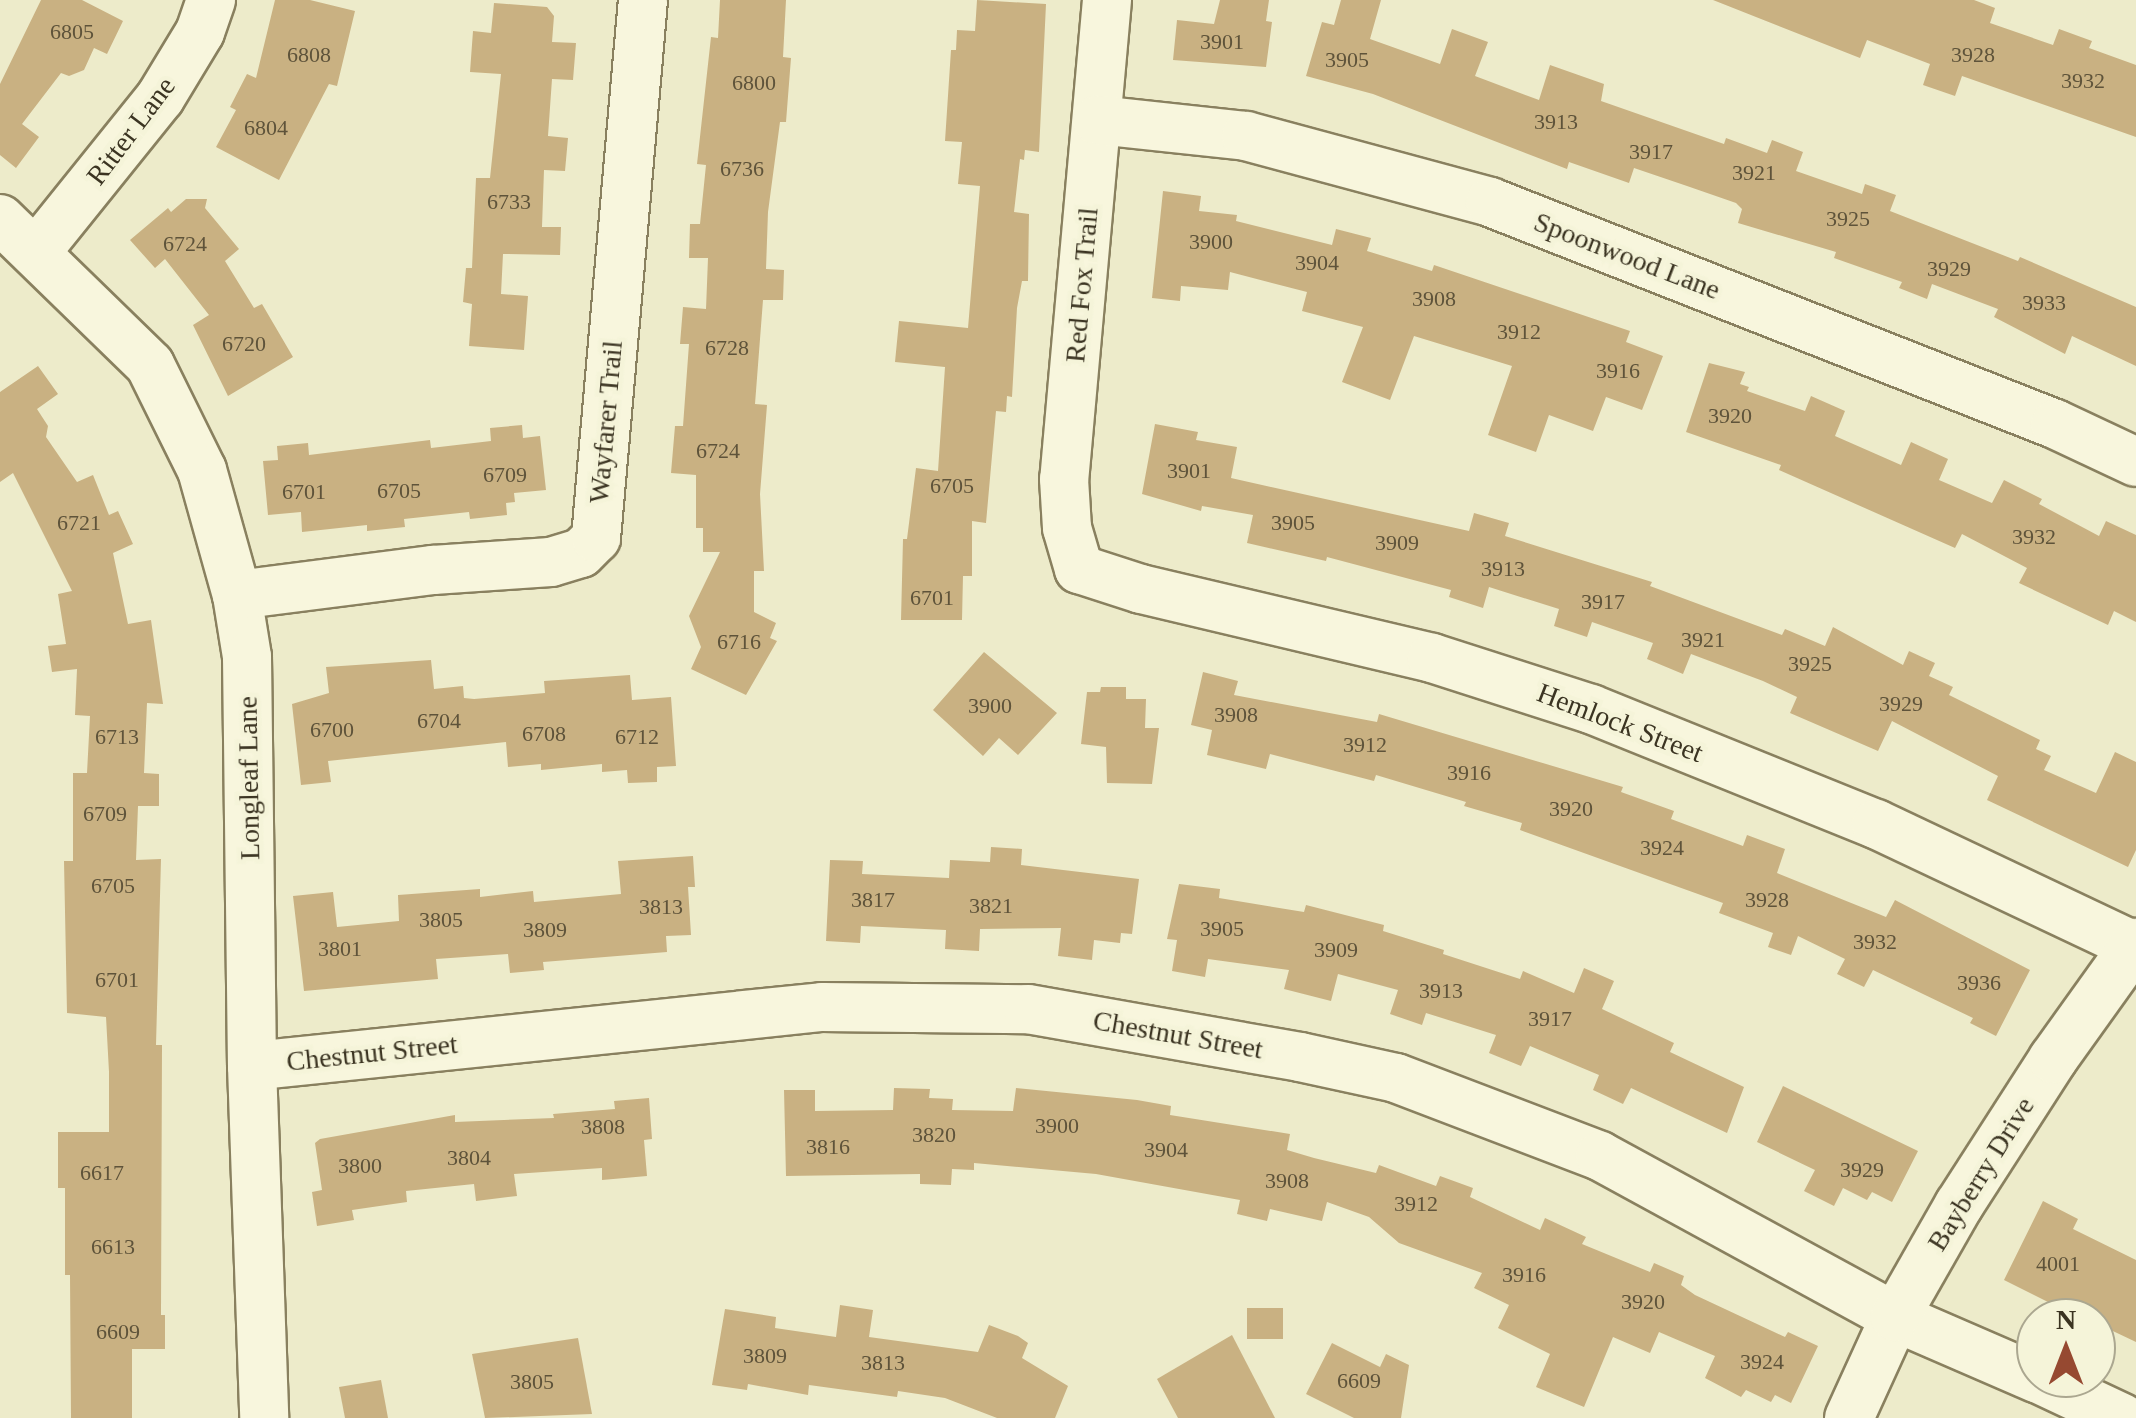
<!DOCTYPE html>
<style>
body{margin:0}
#map{position:relative;width:2136px;height:1418px;overflow:hidden;background:#edebca;font-family:Georgia,serif}
div>[style]{position:absolute}
[style*='--x']{left:calc(var(--x)*1px);top:calc(var(--y)*1px);width:calc(var(--w)*1px);rotate:calc(var(--a)*1deg)}
.building>*{inset:0;background:#c9b182;transform-origin:0 0}
.roads{filter:drop-shadow(2px 0 #89805f) drop-shadow(-2px 0 #89805f) drop-shadow(0 2px #89805f) drop-shadow(0 -2px #89805f)}
.minor>*{height:48px;margin:-24px;padding:0 24px;transform-origin:24px;border-radius:24px;background:#f8f6dd}
span{translate:-50% -50%;white-space:nowrap;text-align:center;line-height:1.15;-webkit-text-stroke:9px #f5f4d9;paint-order:stroke}
.number-label{font-size:22px;color:#5e533a}
.number-label span{-webkit-text-stroke-width:0}
.street-label{font-size:28px;color:#3b3422}
.north{position:absolute;left:2016px;top:1298px;width:100px;height:100px;box-sizing:border-box;background:#f5f4d9;border:2px solid #aba790;border-radius:50%;rotate:0deg;font-size:28px;font-weight:700;line-height:40px;text-align:center;color:#3b3422}
.north::after{content:'';display:block;margin:auto;width:35px;height:45px;background:#964931;clip-path:polygon(50% 0,100% 100%,50% 72%,0 100%)}
</style>
<div id="map">
<div class="building">
<div style="clip-path:polygon(41px 0,82px 0,123px 21px,107px 54px,94px 48px,84px 70px,69px 76px,61px 73px,22px 124px,39px 137px,16px 168px,0 155px,0 84px)"></div>
<div style="clip-path:polygon(275px 0,310px 0,355px 11px,337px 86px,329px 84px,279px 180px,216px 147px,236px 110px,230px 107px,247px 74px,256px 78px)"></div>
<div style="clip-path:polygon(720px 0,786px 0,783px 57px,791px 58px,786px 122px,780px 122px,768px 212px,766px 269px,784px 270px,783px 300px,763px 300px,755px 404px,767px 405px,760px 494px,764px 571px,754px 571px,754px 612px,776px 623px,770px 638px,777px 641px,746px 695px,691px 669px,701px 647px,689px 616px,720px 552px,703px 552px,703px 528px,696px 528px,696px 475px,671px 473px,675px 426px,683px 426px,689px 344px,680px 344px,683px 307px,706px 309px,708px 258px,689px 258px,690px 224px,700px 224px,706px 165px,697px 164px,711px 37px,718px 38px)"></div>
<div style="clip-path:polygon(977px 0,1046px 4px,1039px 152px,1025px 150px,1024px 160px,1020px 159px,1014px 212px,1029px 214px,1028px 281px,1022px 281px,1017px 308px,1012px 397px,1007px 396px,1006px 412px,996px 411px,986px 523px,972px 521px,972px 576px,963px 576px,962px 620px,901px 620px,903px 539px,907px 539px,916px 468px,938px 471px,945px 367px,895px 362px,899px 321px,968px 328px,980px 186px,958px 184px,962px 142px,945px 141px,951px 50px,956px 50px,957px 30px,975px 31px)"></div>
<div style="clip-path:polygon(1220px 0,1269px 0,1266px 21px,1272px 22px,1266px 67px,1173px 60px,1177px 20px,1214px 24px)"></div>
<div style="clip-path:polygon(1341px 0,1381px 0,1370px 39px,1440px 64px,1452px 29px,1488px 42px,1475px 76px,1539px 100px,1550px 65px,1604px 84px,1601px 101px,1724px 144px,1726px 138px,1767px 153px,1772px 140px,1803px 152px,1796px 171px,1862px 194px,1865px 184px,1896px 195px,1890px 211px,2018px 261px,2020px 257px,2136px 307px,2136px 366px,2072px 336px,2065px 354px,1994px 317px,1998px 309px,1932px 284px,1927px 299px,1899px 288px,1902px 282px,1834px 258px,1836px 252px,1738px 223px,1742px 209px,1736px 203px,1687px 186px,1634px 168px,1629px 183px,1569px 162px,1567px 169px,1373px 94px,1306px 76px,1322px 22px,1334px 25px)"></div>
<div style="clip-path:polygon(1713px 0,1974px 0,1995px 8px,1990px 23px,2053px 45px,2059px 29px,2092px 41px,2089px 48px,2136px 65px,2136px 137px,1962px 76px,1955px 96px,1923px 85px,1930px 64px,1867px 40px,1860px 58px)"></div>
<div style="clip-path:polygon(494px 3px,547px 7px,554px 16px,552px 42px,576px 43px,573px 80px,552px 79px,548px 136px,568px 138px,565px 171px,544px 170px,542px 227px,561px 227px,560px 255px,503px 254px,501px 294px,528px 296px,524px 350px,469px 346px,472px 304px,463px 302px,466px 268px,472px 268px,476px 178px,490px 178px,501px 74px,470px 72px,473px 31px,491px 33px)"></div>
<div style="clip-path:polygon(1163px 191px,1201px 196px,1199px 211px,1237px 215px,1236px 221px,1332px 245px,1336px 229px,1371px 238px,1367px 251px,1432px 271px,1434px 265px,1630px 331px,1626px 342px,1663px 356px,1642px 410px,1606px 397px,1593px 431px,1549px 415px,1536px 452px,1488px 435px,1512px 366px,1414px 336px,1390px 400px,1342px 382px,1363px 327px,1302px 311px,1307px 292px,1230px 272px,1228px 290px,1181px 286px,1180px 301px,1152px 298px)"></div>
<div style="clip-path:polygon(186px 199px,207px 199px,205px 208px,239px 249px,225px 261px,254px 308px,262px 304px,293px 357px,228px 396px,193px 325px,209px 315px,165px 259px,155px 268px,130px 240px,168px 208px,171px 212px)"></div>
<div style="clip-path:polygon(1709px 363px,1745px 372px,1740px 384px,1749px 387px,1747px 391px,1805px 411px,1811px 396px,1845px 411px,1835px 436px,1901px 465px,1911px 442px,1948px 459px,1939px 480px,1992px 503px,2004px 480px,2042px 499px,2039px 504px,2099px 536px,2106px 521px,2136px 535px,2136px 622px,2114px 611px,2108px 625px,2019px 583px,2027px 568px,1962px 534px,1955px 548px,1779px 470px,1781px 465px,1686px 432px)"></div>
<div style="clip-path:polygon(38px 366px,58px 394px,37px 409px,48px 426px,46px 437px,77px 482px,93px 475px,109px 515px,118px 511px,133px 544px,113px 553px,128px 624px,151px 620px,163px 704px,147px 703px,144px 773px,159px 774px,159px 806px,138px 806px,136px 860px,161px 859px,156px 1045px,162px 1045px,161px 1315px,165px 1315px,165px 1349px,132px 1349px,132px 1418px,71px 1418px,70px 1275px,65px 1275px,65px 1188px,58px 1188px,58px 1132px,109px 1132px,109px 1072px,106px 1017px,67px 1013px,64px 861px,73px 861px,73px 773px,87px 773px,90px 716px,75px 715px,77px 669px,52px 672px,48px 646px,66px 644px,58px 594px,72px 591px,13px 473px,0 482px,0 392px)"></div>
<div style="clip-path:polygon(1155px 424px,1198px 432px,1196px 440px,1237px 447px,1231px 478px,1469px 531px,1474px 513px,1509px 523px,1505px 536px,1652px 582px,1650px 586px,1782px 635px,1785px 629px,1825px 646px,1833px 627px,1903px 665px,1909px 651px,1935px 663px,1929px 676px,1953px 687px,1949px 695px,2040px 740px,2036px 749px,2051px 756px,2044px 770px,2096px 793px,2115px 752px,2136px 762px,2136px 850px,2128px 867px,1987px 800px,1998px 776px,1892px 721px,1878px 751px,1790px 713px,1797px 697px,1763px 681px,1691px 654px,1683px 674px,1647px 659px,1653px 643px,1592px 622px,1587px 637px,1554px 626px,1559px 609px,1489px 587px,1483px 608px,1449px 597px,1451px 590px,1327px 557px,1326px 561px,1247px 543px,1253px 515px,1202px 506px,1201px 511px,1142px 494px)"></div>
<div style="clip-path:polygon(522px 425px,523px 438px,540px 436px,546px 490px,514px 493px,515px 502px,506px 503px,507px 515px,470px 519px,469px 512px,404px 519px,405px 527px,367px 531px,367px 525px,302px 532px,301px 512px,268px 515px,263px 461px,278px 460px,277px 446px,308px 443px,309px 455px,430px 440px,431px 448px,491px 441px,490px 428px)"></div>
<div style="clip-path:polygon(984px 652px,1057px 713px,1018px 755px,999px 738px,983px 756px,933px 710px)"></div>
<div style="clip-path:polygon(431px 660px,434px 689px,463px 686px,464px 698px,474px 699px,545px 693px,544px 681px,630px 675px,632px 700px,671px 697px,676px 766px,657px 767px,657px 782px,628px 783px,627px 770px,602px 772px,602px 764px,541px 770px,541px 764px,508px 767px,506px 742px,328px 761px,331px 782px,301px 785px,292px 704px,329px 693px,326px 667px)"></div>
<div style="clip-path:polygon(1203px 672px,1238px 681px,1234px 695px,1377px 722px,1379px 714px,1623px 787px,1621px 792px,1674px 811px,1671px 819px,1743px 846px,1747px 835px,1785px 849px,1777px 873px,1886px 917px,1895px 900px,2030px 970px,1996px 1036px,1970px 1023px,1973px 1018px,1873px 970px,1864px 987px,1837px 974px,1845px 959px,1798px 936px,1791px 955px,1768px 947px,1773px 933px,1719px 913px,1723px 903px,1520px 830px,1522px 823px,1464px 806px,1466px 802px,1376px 775px,1374px 781px,1270px 754px,1266px 769px,1207px 755px,1212px 730px,1191px 725px)"></div>
<div style="clip-path:polygon(1101px 687px,1126px 687px,1126px 699px,1146px 699px,1145px 728px,1159px 728px,1152px 784px,1107px 783px,1106px 747px,1081px 744px,1087px 692px,1100px 692px)"></div>
<div style="clip-path:polygon(991px 847px,1022px 849px,1021px 865px,1139px 879px,1132px 934px,1121px 933px,1120px 943px,1094px 940px,1092px 960px,1058px 956px,1061px 928px,980px 929px,979px 951px,945px 949px,946px 930px,861px 926px,860px 943px,826px 941px,830px 860px,863px 861px,862px 874px,949px 878px,950px 860px,990px 862px)"></div>
<div style="clip-path:polygon(693px 856px,695px 887px,688px 887px,691px 935px,666px 936px,667px 952px,543px 962px,544px 970px,510px 973px,508px 954px,436px 959px,438px 979px,304px 991px,293px 896px,333px 892px,337px 927px,399px 921px,398px 895px,480px 889px,480px 897px,533px 891px,534px 902px,621px 894px,618px 861px)"></div>
<div style="clip-path:polygon(1179px 884px,1220px 889px,1219px 898px,1304px 912px,1306px 905px,1384px 925px,1383px 931px,1444px 950px,1443px 954px,1520px 979px,1523px 971px,1574px 993px,1584px 968px,1614px 981px,1602px 1009px,1674px 1043px,1670px 1052px,1744px 1087px,1727px 1133px,1631px 1088px,1623px 1104px,1593px 1090px,1599px 1075px,1530px 1046px,1521px 1066px,1489px 1053px,1496px 1035px,1426px 1013px,1422px 1025px,1390px 1014px,1398px 990px,1338px 974px,1331px 1001px,1284px 989px,1289px 970px,1208px 959px,1205px 977px,1172px 971px,1177px 940px,1167px 939px)"></div>
<div style="clip-path:polygon(1783px 1086px,1918px 1151px,1892px 1202px,1872px 1192px,1867px 1200px,1843px 1188px,1834px 1206px,1804px 1191px,1815px 1170px,1757px 1142px)"></div>
<div style="clip-path:polygon(894px 1088px,930px 1089px,929px 1098px,953px 1099px,952px 1110px,1013px 1111px,1016px 1088px,1137px 1100px,1171px 1106px,1170px 1115px,1290px 1134px,1287px 1150px,1314px 1158px,1376px 1173px,1379px 1165px,1436px 1186px,1440px 1176px,1473px 1188px,1470px 1197px,1540px 1230px,1545px 1218px,1586px 1237px,1582px 1244px,1650px 1272px,1654px 1263px,1684px 1276px,1681px 1285px,1695px 1295px,1785px 1337px,1788px 1332px,1818px 1346px,1791px 1403px,1775px 1395px,1771px 1402px,1746px 1390px,1741px 1397px,1705px 1378px,1715px 1356px,1659px 1332px,1650px 1353px,1613px 1337px,1584px 1407px,1536px 1387px,1550px 1354px,1498px 1328px,1509px 1305px,1474px 1288px,1482px 1273px,1399px 1243px,1369px 1217px,1327px 1202px,1322px 1221px,1270px 1209px,1267px 1221px,1237px 1214px,1240px 1200px,1096px 1174px,974px 1163px,974px 1170px,952px 1169px,951px 1185px,920px 1184px,920px 1174px,786px 1176px,784px 1090px,815px 1090px,815px 1111px,893px 1110px)"></div>
<div style="clip-path:polygon(649px 1098px,652px 1139px,644px 1140px,647px 1176px,602px 1180px,602px 1168px,514px 1174px,517px 1196px,476px 1201px,474px 1184px,406px 1191px,407px 1202px,352px 1210px,354px 1220px,317px 1226px,312px 1192px,322px 1190px,315px 1143px,320px 1139px,455px 1115px,455px 1122px,554px 1118px,553px 1114px,615px 1109px,614px 1101px)"></div>
<div style="clip-path:polygon(2043px 1201px,2078px 1219px,2073px 1229px,2136px 1260px,2136px 1342px,2096px 1323px,2096px 1318px,2078px 1317px,2004px 1280px)"></div>
<div style="clip-path:polygon(840px 1305px,873px 1310px,869px 1337px,978px 1352px,989px 1325px,1018px 1336px,1028px 1343px,1022px 1358px,1068px 1386px,1055px 1418px,997px 1418px,945px 1398px,898px 1391px,897px 1397px,809px 1385px,808px 1395px,748px 1384px,747px 1390px,712px 1385px,725px 1309px,776px 1317px,775px 1328px,836px 1337px)"></div>
<div style="left:1247px;top:1308px;width:36px;height:31px"></div>
<div style="clip-path:polygon(1232px 1335px,1275px 1418px,1178px 1418px,1157px 1379px)"></div>
<div style="clip-path:polygon(578px 1338px,592px 1414px,485px 1418px,472px 1354px)"></div>
<div style="clip-path:polygon(1332px 1343px,1380px 1367px,1386px 1354px,1409px 1365px,1401px 1418px,1354px 1418px,1306px 1394px)"></div>
<div style="clip-path:polygon(381px 1380px,388px 1418px,345px 1418px,339px 1387px)"></div>
</div>
<div class="roads">
<div class="minor">
<div style="--x:1107;--y:0;--w:481;--a:95.1"></div>
<div style="--x:1064;--y:479;--w:49;--a:86.5"></div>
<div style="--x:1067;--y:528;--w:43;--a:73.7"></div>
<div style="--x:1079;--y:569;--w:65;--a:17.9"></div>
<div style="--x:1141;--y:589;--w:299;--a:13.3"></div>
<div style="--x:1432;--y:658;--w:167;--a:17.8"></div>
<div style="--x:1591;--y:709;--w:307;--a:22"></div>
<div style="--x:1876;--y:824;--w:288;--a:25.3"></div>
<div style="--x:1097;--y:120;--w:150;--a:6.1"></div>
<div style="--x:1246;--y:136;--w:253;--a:15.1"></div>
<div style="--x:1490;--y:202;--w:607;--a:21.45"></div>
<div style="--x:2055;--y:424;--w:89;--a:25.1"></div>
<div style="--x:0;--y:219;--w:209;--a:44.2"></div>
<div style="--x:150;--y:365;--w:117;--a:63.7"></div>
<div style="--x:202;--y:470;--w:130;--a:74.4"></div>
<div style="--x:237;--y:595;--w:63;--a:80.8"></div>
<div style="--x:247;--y:657;--w:409;--a:89.3"></div>
<div style="--x:252;--y:1066;--w:352;--a:88"></div>
<div style="--x:36;--y:252;--w:198;--a:-51.2"></div>
<div style="--x:160;--y:98;--w:77;--a:-58.8"></div>
<div style="--x:200;--y:32;--w:34;--a:-71"></div>
<div style="--x:237;--y:595;--w:198;--a:-7.3"></div>
<div style="--x:433;--y:570;--w:118;--a:-3.9"></div>
<div style="--x:551;--y:562;--w:31;--a:-17"></div>
<div style="--x:581;--y:553;--w:21;--a:-45"></div>
<div style="--x:596;--y:538;--w:540;--a:-85.01"></div>
<div style="--x:252;--y:1066;--w:573;--a:-5.91"></div>
<div style="--x:822;--y:1007;--w:206;--a:0.6"></div>
<div style="--x:1028;--y:1009;--w:276;--a:10"></div>
<div style="--x:1300;--y:1057;--w:98;--a:12.3"></div>
<div style="--x:1396;--y:1078;--w:218;--a:20.9"></div>
<div style="--x:1600;--y:1156;--w:336;--a:28.6"></div>
<div style="--x:1895;--y:1317;--w:154;--a:23.4"></div>
<div style="--x:2037;--y:1378;--w:94;--a:25.2"></div>
<div style="--x:1849;--y:1418;--w:111;--a:-65.5"></div>
<div style="--x:1895;--y:1317;--w:129;--a:-60.3"></div>
<div style="--x:1959;--y:1205;--w:174;--a:-57.2"></div>
<div style="--x:2053;--y:1059;--w:143;--a:-54.4"></div>
</div>
</div>
<div class="number-label">
<span style="left:72px;top:32px">6805</span>
<span style="left:1222px;top:42px">3901</span>
<span style="left:309px;top:55px">6808</span>
<span style="left:1973px;top:55px">3928</span>
<span style="left:1347px;top:60px">3905</span>
<span style="left:2083px;top:81px">3932</span>
<span style="left:754px;top:83px">6800</span>
<span style="left:1556px;top:122px">3913</span>
<span style="left:266px;top:128px">6804</span>
<span style="left:1651px;top:152px">3917</span>
<span style="left:742px;top:169px">6736</span>
<span style="left:1754px;top:173px">3921</span>
<span style="left:509px;top:202px">6733</span>
<span style="left:1848px;top:219px">3925</span>
<span style="left:1211px;top:242px">3900</span>
<span style="left:185px;top:244px">6724</span>
<span style="left:1317px;top:263px">3904</span>
<span style="left:1949px;top:269px">3929</span>
<span style="left:1434px;top:299px">3908</span>
<span style="left:2044px;top:303px">3933</span>
<span style="left:1519px;top:332px">3912</span>
<span style="left:244px;top:344px">6720</span>
<span style="left:727px;top:348px">6728</span>
<span style="left:1618px;top:371px">3916</span>
<span style="left:1730px;top:416px">3920</span>
<span style="left:718px;top:451px">6724</span>
<span style="left:1189px;top:471px">3901</span>
<span style="left:505px;top:475px">6709</span>
<span style="left:952px;top:486px">6705</span>
<span style="left:399px;top:491px">6705</span>
<span style="left:304px;top:492px">6701</span>
<span style="left:79px;top:523px">6721</span>
<span style="left:1293px;top:523px">3905</span>
<span style="left:2034px;top:537px">3932</span>
<span style="left:1397px;top:543px">3909</span>
<span style="left:1503px;top:569px">3913</span>
<span style="left:932px;top:598px">6701</span>
<span style="left:1603px;top:602px">3917</span>
<span style="left:1703px;top:640px">3921</span>
<span style="left:739px;top:642px">6716</span>
<span style="left:1810px;top:664px">3925</span>
<span style="left:1901px;top:704px">3929</span>
<span style="left:990px;top:706px">3900</span>
<span style="left:1236px;top:715px">3908</span>
<span style="left:439px;top:721px">6704</span>
<span style="left:332px;top:730px">6700</span>
<span style="left:544px;top:734px">6708</span>
<span style="left:117px;top:737px">6713</span>
<span style="left:637px;top:737px">6712</span>
<span style="left:1365px;top:745px">3912</span>
<span style="left:1469px;top:773px">3916</span>
<span style="left:1571px;top:809px">3920</span>
<span style="left:105px;top:814px">6709</span>
<span style="left:1662px;top:848px">3924</span>
<span style="left:113px;top:886px">6705</span>
<span style="left:873px;top:900px">3817</span>
<span style="left:1767px;top:900px">3928</span>
<span style="left:991px;top:906px">3821</span>
<span style="left:661px;top:907px">3813</span>
<span style="left:441px;top:920px">3805</span>
<span style="left:1222px;top:929px">3905</span>
<span style="left:545px;top:930px">3809</span>
<span style="left:1875px;top:942px">3932</span>
<span style="left:340px;top:949px">3801</span>
<span style="left:1336px;top:950px">3909</span>
<span style="left:117px;top:980px">6701</span>
<span style="left:1979px;top:983px">3936</span>
<span style="left:1441px;top:991px">3913</span>
<span style="left:1550px;top:1019px">3917</span>
<span style="left:1057px;top:1126px">3900</span>
<span style="left:603px;top:1127px">3808</span>
<span style="left:934px;top:1135px">3820</span>
<span style="left:828px;top:1147px">3816</span>
<span style="left:1166px;top:1150px">3904</span>
<span style="left:469px;top:1158px">3804</span>
<span style="left:360px;top:1166px">3800</span>
<span style="left:1862px;top:1170px">3929</span>
<span style="left:102px;top:1173px">6617</span>
<span style="left:1287px;top:1181px">3908</span>
<span style="left:1416px;top:1204px">3912</span>
<span style="left:113px;top:1247px">6613</span>
<span style="left:2058px;top:1264px">4001</span>
<span style="left:1524px;top:1275px">3916</span>
<span style="left:1643px;top:1302px">3920</span>
<span style="left:118px;top:1332px">6609</span>
<span style="left:765px;top:1356px">3809</span>
<span style="left:1762px;top:1362px">3924</span>
<span style="left:883px;top:1363px">3813</span>
<span style="left:1359px;top:1381px">6609</span>
<span style="left:532px;top:1382px">3805</span>
</div>
<div class="street-label">
<span style="left:131px;top:131px;rotate:-53deg">Ritter Lane</span>
<span style="left:1627px;top:256px;rotate:21deg">Spoonwood Lane</span>
<span style="left:1082px;top:285px;rotate:-85deg">Red Fox Trail</span>
<span style="left:606px;top:422px;rotate:-85deg">Wayfarer Trail</span>
<span style="left:1620px;top:723px;rotate:21deg">Hemlock Street</span>
<span style="left:249px;top:778px;rotate:-91deg">Longleaf Lane</span>
<span style="left:1178px;top:1035px;rotate:10deg">Chestnut Street</span>
<span style="left:372px;top:1053px;rotate:-6deg">Chestnut Street</span>
<span style="left:1981px;top:1174px;rotate:-58deg">Bayberry Drive</span>
</div>
<div class="north">N</div>
</div>
